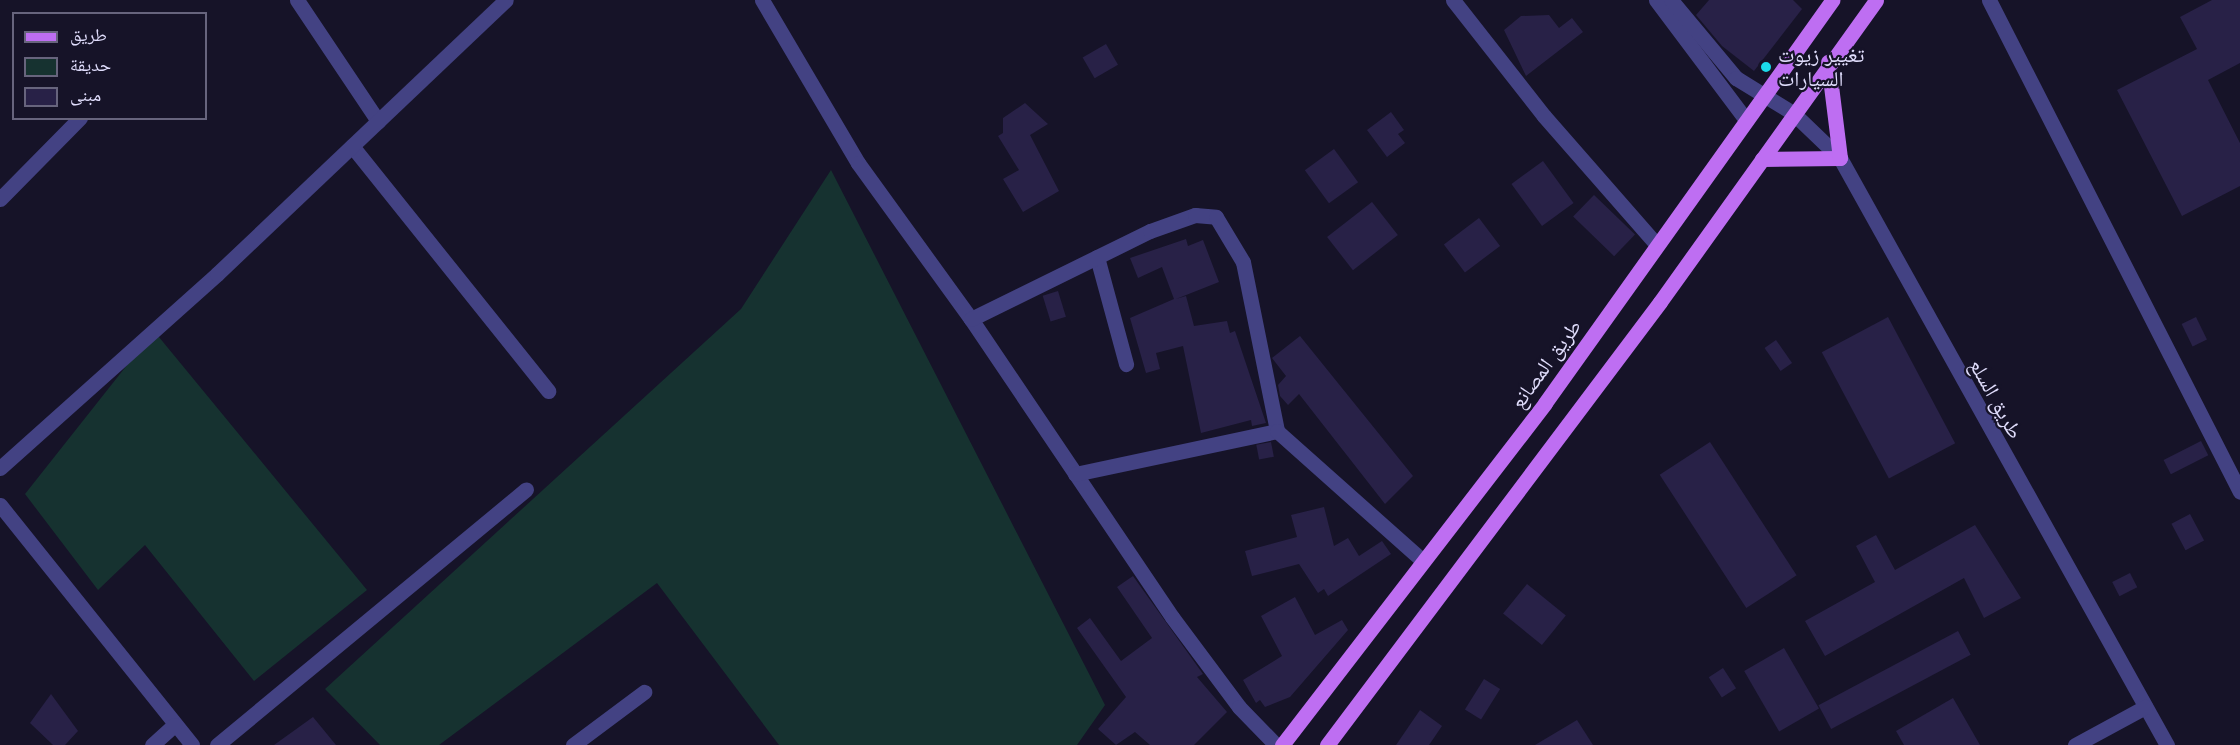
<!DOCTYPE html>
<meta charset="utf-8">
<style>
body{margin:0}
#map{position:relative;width:2240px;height:745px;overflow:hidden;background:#161328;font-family:Montserrat,"Noto Naskh Arabic",sans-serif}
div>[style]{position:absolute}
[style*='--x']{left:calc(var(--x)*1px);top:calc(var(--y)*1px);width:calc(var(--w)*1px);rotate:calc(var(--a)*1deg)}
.green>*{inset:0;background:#163230}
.building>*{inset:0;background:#282147;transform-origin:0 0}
.minor>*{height:15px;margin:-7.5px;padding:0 7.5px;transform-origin:7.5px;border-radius:7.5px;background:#434283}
.major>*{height:15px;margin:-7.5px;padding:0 7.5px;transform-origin:7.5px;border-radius:7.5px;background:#be6ef2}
.dots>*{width:16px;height:16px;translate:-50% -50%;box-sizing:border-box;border:3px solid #161328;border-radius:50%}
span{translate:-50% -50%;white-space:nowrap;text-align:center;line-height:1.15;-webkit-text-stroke:4.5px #161328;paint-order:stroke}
.poi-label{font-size:21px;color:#e0ddfc}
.left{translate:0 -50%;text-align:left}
.street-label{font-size:21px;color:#e0ddfc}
.legend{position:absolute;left:12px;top:12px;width:195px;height:108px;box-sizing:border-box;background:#161328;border:2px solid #67647d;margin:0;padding:8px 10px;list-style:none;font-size:18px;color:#e0ddfc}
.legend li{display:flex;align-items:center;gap:12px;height:30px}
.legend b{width:30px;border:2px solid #67647d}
</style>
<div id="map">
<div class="green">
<div style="clip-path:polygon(831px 170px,1105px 705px,1077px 745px,779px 745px,657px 583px,439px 745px,380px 745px,325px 689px,741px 309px)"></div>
<div style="clip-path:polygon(154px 331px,367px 590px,254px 681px,145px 545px,98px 590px,25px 494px)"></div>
</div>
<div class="building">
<div style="clip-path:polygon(1709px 0,1793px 0,1802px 9px,1754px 71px,1722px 46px,1696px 15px)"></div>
<div style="clip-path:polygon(2212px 0,2240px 0,2240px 63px,2208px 80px,2240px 143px,2240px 186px,2182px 216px,2117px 90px,2197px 49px,2180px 17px)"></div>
<div style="clip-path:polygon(1549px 15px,1559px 28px,1572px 18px,1583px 32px,1526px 76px,1504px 30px,1521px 16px)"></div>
<div style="left:1106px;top:44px;width:24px;height:27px;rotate:60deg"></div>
<div style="clip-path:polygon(1025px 103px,1048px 124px,1030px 135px,1059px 191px,1023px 212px,1003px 179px,1019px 170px,998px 136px,1003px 133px,1003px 118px)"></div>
<div style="clip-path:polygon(1391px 112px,1404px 130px,1398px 134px,1405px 143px,1387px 157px,1367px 130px)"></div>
<div style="left:1334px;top:149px;width:41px;height:36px;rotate:54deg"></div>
<div style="left:1543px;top:161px;width:52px;height:39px;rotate:54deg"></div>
<div style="left:1594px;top:195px;width:57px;height:30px;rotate:44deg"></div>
<div style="left:1372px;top:202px;width:42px;height:57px;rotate:52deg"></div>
<div style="left:1479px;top:218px;width:35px;height:44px;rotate:53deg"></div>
<div style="clip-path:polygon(1186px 239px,1188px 246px,1203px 240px,1219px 282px,1176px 299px,1186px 296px,1194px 326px,1227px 321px,1230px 333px,1235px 331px,1266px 423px,1252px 426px,1251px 420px,1201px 433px,1183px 346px,1156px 353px,1160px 369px,1146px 373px,1130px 318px,1174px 299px,1162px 267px,1138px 278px,1130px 258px)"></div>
<div style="left:1058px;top:291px;width:27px;height:16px;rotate:73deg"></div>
<div style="left:1888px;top:317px;width:143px;height:75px;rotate:62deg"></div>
<div style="left:2196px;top:317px;width:25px;height:16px;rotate:64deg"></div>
<div style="clip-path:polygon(1300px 336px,1413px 476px,1385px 504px,1299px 394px,1288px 405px,1280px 396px,1278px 385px,1286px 376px,1272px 358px)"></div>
<div style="left:1776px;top:340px;width:28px;height:14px;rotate:55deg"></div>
<div style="left:2201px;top:441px;width:16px;height:42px;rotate:63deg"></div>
<div style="left:1271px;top:442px;width:15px;height:15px;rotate:79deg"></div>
<div style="left:1710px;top:442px;width:159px;height:60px;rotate:57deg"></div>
<div style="clip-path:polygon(1324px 507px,1334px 546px,1348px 538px,1359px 556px,1382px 541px,1391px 554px,1328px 596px,1324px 589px,1318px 593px,1299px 564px,1252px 576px,1245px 551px,1297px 537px,1291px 515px)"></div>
<div style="left:2190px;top:514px;width:30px;height:21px;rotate:62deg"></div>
<div style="clip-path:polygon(1975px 525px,2021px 598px,1984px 618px,1964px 578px,1825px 656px,1805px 621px,1875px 582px,1856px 546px,1876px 535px,1895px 570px)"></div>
<div style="left:2130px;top:573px;width:16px;height:20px;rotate:63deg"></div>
<div style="clip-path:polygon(1133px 576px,1203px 674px,1197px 677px,1227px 712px,1194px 745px,1150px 745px,1135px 732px,1116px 745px,1098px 729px,1126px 697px,1077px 628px,1090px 618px,1121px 661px,1152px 638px,1117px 587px)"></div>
<div style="left:1527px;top:584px;width:50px;height:38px;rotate:39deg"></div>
<div style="clip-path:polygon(1295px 597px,1315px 635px,1342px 620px,1348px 630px,1290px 697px,1265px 707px,1260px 700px,1256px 703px,1243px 680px,1282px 656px,1261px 616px)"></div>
<div style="left:1958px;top:631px;width:27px;height:158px;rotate:62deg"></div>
<div style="left:1784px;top:648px;width:70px;height:46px;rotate:60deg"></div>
<div style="left:1723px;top:668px;width:24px;height:17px;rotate:57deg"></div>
<div style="left:1484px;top:679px;width:19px;height:36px;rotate:32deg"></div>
<div style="clip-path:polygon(51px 694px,78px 731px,65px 745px,53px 745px,30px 723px)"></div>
<div style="clip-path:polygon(1953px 698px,1980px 745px,1904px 745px,1896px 731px)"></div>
<div style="clip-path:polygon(1420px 710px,1442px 726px,1429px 745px,1396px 745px)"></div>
<div style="clip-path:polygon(313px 717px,336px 745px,274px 745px)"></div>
<div style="clip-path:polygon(1577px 720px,1593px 745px,1535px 745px)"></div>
</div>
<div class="minor">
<div style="--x:297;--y:0;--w:146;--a:56.2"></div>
<div style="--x:762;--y:0;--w:189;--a:59.5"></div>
<div style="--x:858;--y:163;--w:193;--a:54.1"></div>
<div style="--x:971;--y:319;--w:359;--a:56"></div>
<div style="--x:1172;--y:617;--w:112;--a:53.3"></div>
<div style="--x:1239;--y:707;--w:53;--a:45.8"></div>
<div style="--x:1453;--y:0;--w:147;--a:51.9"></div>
<div style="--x:1544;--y:116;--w:171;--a:48.8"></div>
<div style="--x:1656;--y:0;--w:150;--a:53.1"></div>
<div style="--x:1671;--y:0;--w:102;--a:50.2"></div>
<div style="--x:1736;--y:78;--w:67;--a:31.6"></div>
<div style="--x:1793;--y:113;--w:65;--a:43.8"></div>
<div style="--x:1840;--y:158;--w:672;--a:60.88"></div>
<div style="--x:1989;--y:0;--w:552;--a:62.97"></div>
<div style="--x:352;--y:146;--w:314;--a:51.3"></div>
<div style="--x:0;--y:199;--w:114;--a:-45.4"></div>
<div style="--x:1097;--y:257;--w:111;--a:74.8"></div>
<div style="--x:971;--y:319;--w:199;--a:-26.2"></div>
<div style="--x:1150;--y:231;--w:48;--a:-19.6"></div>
<div style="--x:1195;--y:215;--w:21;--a:5"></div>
<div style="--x:1216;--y:217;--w:52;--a:59"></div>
<div style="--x:1243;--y:262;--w:172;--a:78.6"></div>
<div style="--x:0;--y:468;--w:291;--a:-41.8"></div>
<div style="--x:217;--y:274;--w:398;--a:-43.5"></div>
<div style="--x:1075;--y:474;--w:207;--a:-12"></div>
<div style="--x:1277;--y:431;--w:195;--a:41.7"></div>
<div style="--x:0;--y:505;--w:307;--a:51.3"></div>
<div style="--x:152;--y:745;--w:30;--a:-42"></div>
<div style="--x:217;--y:745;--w:401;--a:-39.6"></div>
<div style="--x:573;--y:745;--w:89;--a:-36.7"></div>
<div style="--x:2075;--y:745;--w:80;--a:-28.5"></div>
</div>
<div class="major">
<div style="--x:1762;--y:159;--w:78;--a:-0.7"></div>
<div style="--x:1840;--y:158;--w:97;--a:-97.1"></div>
<div style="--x:1282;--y:745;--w:431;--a:-52.4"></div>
<div style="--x:1545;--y:403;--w:495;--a:-54.5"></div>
<div style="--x:1327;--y:745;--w:554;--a:-53.07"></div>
<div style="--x:1660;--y:302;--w:371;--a:-54.4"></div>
</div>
<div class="dots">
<div style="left:1766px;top:67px;background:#1bdaea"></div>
</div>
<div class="poi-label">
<span class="left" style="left:1778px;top:67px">تغيير زيوت<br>السيارات</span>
</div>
<div class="street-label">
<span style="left:1546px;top:364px;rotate:-54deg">طريق المصانع</span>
<span style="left:1996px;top:399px;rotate:61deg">طريق السلع</span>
</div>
<ul class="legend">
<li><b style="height:8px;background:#be6ef2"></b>طريق</li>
<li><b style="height:16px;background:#163230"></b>حديقة</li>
<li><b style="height:16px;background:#282147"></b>مبنى</li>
</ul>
</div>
